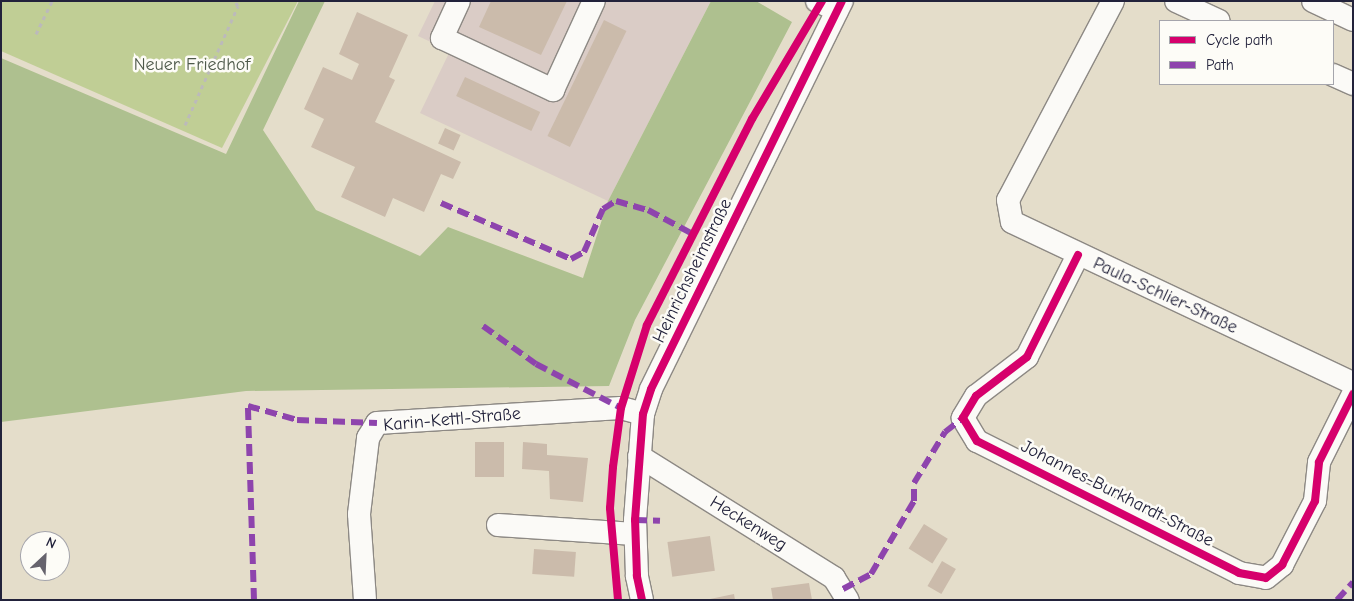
<!DOCTYPE html>
<meta charset="utf-8">
<style>
body{margin:0}
#map{position:relative;width:1354px;height:601px;overflow:hidden;background:#e4ddca;font-family:"Comic Neue",sans-serif}
div>[style]{position:absolute}
[style*='--x']{left:calc(var(--x)*1px);top:calc(var(--y)*1px);width:calc(var(--w)*1px);rotate:calc(var(--a)*1deg)}
.industrial>*{inset:0;background:#daccc6}
.green>*{inset:0;background:#c0ce95}
.forest>*{inset:0;background:#aec08f}
.building>*{inset:0;background:#cbbbab;transform-origin:0 0}
.path>*{height:3px;margin-top:-1.5px;transform-origin:0;background:repeating-linear-gradient(90deg,#bcbaba 0 4px,transparent 0 8px)}
.roads{filter:drop-shadow(1px 0 #8d8984) drop-shadow(-1px 0 #8d8984) drop-shadow(0 1px #8d8984) drop-shadow(0 -1px #8d8984)}
.minor>*{height:22px;margin:-11px;padding:0 11px;transform-origin:11px;border-radius:11px;background:#fbfaf7}
.quiet>*{height:6px;margin-top:-3px;transform-origin:0;background:repeating-linear-gradient(90deg,#8e44ad 0 12px,transparent 0 18px)}
.cycleway>*{height:8px;margin:-4px;padding:0 4px;transform-origin:4px;border-radius:4px;background:#d6006c}
span{translate:-50% -50%;white-space:nowrap;text-align:center;line-height:1.15;-webkit-text-stroke:5px #fdfcf7;paint-order:stroke}
.park-label{font-size:18px;color:#4f5a4b}
.street-label{font-size:18px;color:#22223b}
.frame{position:absolute;inset:0;border:2px solid #22223b;pointer-events:none}
.legend{position:absolute;left:1159px;top:20px;width:175px;height:65px;box-sizing:border-box;background:#fdfcf7;border:1px solid #a5a5ac;margin:0;padding:6px 9px;list-style:none;font-size:15px;color:#22223b}
.legend li{display:flex;align-items:center;gap:10px;height:25px}
.legend b{width:25px;border:1px solid #a5a5ac}
.north{position:absolute;left:20px;top:531px;width:50px;height:50px;box-sizing:border-box;background:#fdfcf7;border:1px solid #a5a5ac;border-radius:50%;rotate:25deg;font-size:14px;font-weight:700;line-height:20px;text-align:center;color:#22223b}
.north::after{content:'';display:block;margin:auto;width:18px;height:22px;background:#66636d;clip-path:polygon(50% 0,100% 100%,50% 72%,0 100%)}
</style>
<div id="map">
<div class="industrial">
<div style="clip-path:polygon(435px 1px,711px 1px,608px 201px,420px 113px,450px 51px,418px 36px)"></div>
</div>
<div class="green">
<div style="clip-path:polygon(1px 1px,298px 1px,222px 148px,1px 51px)"></div>
</div>
<div class="forest">
<div style="clip-path:polygon(299px 1px,325px 1px,263px 130px,316px 210px,420px 256px,448px 227px,583px 278px,608px 201px,711px 1px,756px 1px,792px 22px,635px 320px,609px 386px,246px 391px,1px 422px,1px 58px,226px 154px)"></div>
</div>
<div class="building">
<div style="clip-path:polygon(491px 1px,567px 1px,541px 55px,479px 27px)"></div>
<div style="clip-path:polygon(357px 12px,408px 35px,389px 77px,395px 80px,375px 122px,461px 162px,453px 179px,441px 174px,424px 212px,393px 198px,385px 217px,341px 197px,355px 167px,311px 147px,324px 119px,304px 109px,323px 67px,352px 80px,359px 64px,339px 54px)"></div>
<div style="left:604px;top:20px;width:25px;height:129px;rotate:26deg"></div>
<div style="left:465px;top:77px;width:83px;height:21px;rotate:25deg"></div>
<div style="left:445px;top:128px;width:17px;height:17px;rotate:24deg"></div>
<div style="left:475px;top:442px;width:29px;height:35px"></div>
<div style="clip-path:polygon(523px 442px,547px 444px,547px 455px,588px 458px,583px 502px,550px 499px,549px 471px,522px 469px)"></div>
<div style="left:924px;top:524px;width:28px;height:29px;rotate:32deg"></div>
<div style="left:710px;top:536px;width:35px;height:43px;rotate:82deg"></div>
<div style="left:534px;top:549px;width:42px;height:25px;rotate:4deg"></div>
<div style="left:942px;top:561px;width:16px;height:29px;rotate:30deg"></div>
<div style="clip-path:polygon(809px 583px,812px 600px,773px 600px,771px 588px)"></div>
<div style="clip-path:polygon(734px 594px,735px 600px,710px 600px,710px 599px)"></div>
</div>
<div class="path">
<div style="--x:36;--y:34;--w:37;--a:-64"></div>
<div style="--x:185;--y:125;--w:130;--a:-66"></div>
<div style="--x:238;--y:6;--w:6;--a:-121"></div>
</div>
<div class="roads">
<div class="minor">
<div style="--x:459;--y:1;--w:41;--a:114.7"></div>
<div style="--x:442;--y:38;--w:123;--a:25.1"></div>
<div style="--x:553;--y:90;--w:98;--a:-65.3"></div>
<div style="--x:817;--y:1;--w:22;--a:24"></div>
<div style="--x:1113;--y:1;--w:225;--a:117.8"></div>
<div style="--x:1008;--y:200;--w:22;--a:80"></div>
<div style="--x:1012;--y:222;--w:377;--a:25.3"></div>
<div style="--x:1176;--y:1;--w:47;--a:24.9"></div>
<div style="--x:1313;--y:1;--w:44;--a:25.4"></div>
<div style="--x:1333;--y:75;--w:22;--a:24"></div>
<div style="--x:1078;--y:255;--w:114;--a:116.6"></div>
<div style="--x:1027;--y:357;--w:64;--a:142.6"></div>
<div style="--x:976;--y:396;--w:26;--a:121"></div>
<div style="--x:963;--y:418;--w:27;--a:59"></div>
<div style="--x:977;--y:441;--w:293;--a:26.7"></div>
<div style="--x:1239;--y:573;--w:27;--a:10"></div>
<div style="--x:1266;--y:578;--w:21;--a:-39"></div>
<div style="--x:1282;--y:565;--w:72;--a:-62.7"></div>
<div style="--x:1315;--y:501;--w:39;--a:-84"></div>
<div style="--x:1319;--y:462;--w:76;--a:-63.4"></div>
<div style="--x:639;--y:456;--w:230;--a:32"></div>
<div style="--x:834;--y:578;--w:26;--a:58"></div>
<div style="--x:498;--y:525;--w:137;--a:3.8"></div>
<div style="--x:365;--y:600;--w:86;--a:-94"></div>
<div style="--x:359;--y:514;--w:77;--a:-83.2"></div>
<div style="--x:368;--y:438;--w:17;--a:-59"></div>
<div style="--x:377;--y:423;--w:244;--a:-3.5"></div>
<div style="--x:621;--y:408;--w:23;--a:15"></div>
<div style="--x:642;--y:600;--w:25;--a:-102"></div>
<div style="--x:637;--y:576;--w:56;--a:-92"></div>
<div style="--x:635;--y:520;--w:106;--a:-85.7"></div>
<div style="--x:643;--y:414;--w:26;--a:-72"></div>
<div style="--x:651;--y:389;--w:432;--a:-63.8"></div>
</div>
</div>
<div class="quiet">
<div style="--x:441;--y:203;--w:142;--a:23.3"></div>
<div style="--x:571;--y:259;--w:15;--a:-28"></div>
<div style="--x:584;--y:252;--w:47;--a:-66.2"></div>
<div style="--x:603;--y:209;--w:15;--a:-32"></div>
<div style="--x:616;--y:201;--w:33;--a:16"></div>
<div style="--x:648;--y:210;--w:51;--a:28.1"></div>
<div style="--x:483;--y:326;--w:65;--a:35.6"></div>
<div style="--x:536;--y:364;--w:96;--a:27.4"></div>
<div style="--x:635;--y:520;--w:25;--a:2"></div>
<div style="--x:843;--y:589;--w:32;--a:-28"></div>
<div style="--x:871;--y:574;--w:85;--a:-59.5"></div>
<div style="--x:914;--y:501;--w:18;--a:-90"></div>
<div style="--x:914;--y:483;--w:60;--a:-58.7"></div>
<div style="--x:945;--y:432;--w:23;--a:-38"></div>
<div style="--x:254;--y:600;--w:194;--a:-91.8"></div>
<div style="--x:248;--y:406;--w:51;--a:15.9"></div>
<div style="--x:297;--y:420;--w:80;--a:2.1"></div>
<div style="--x:1337;--y:600;--w:24;--a:-48"></div>
</div>
<div class="cycleway">
<div style="--x:1078;--y:255;--w:114;--a:116.6"></div>
<div style="--x:1027;--y:357;--w:64;--a:142.6"></div>
<div style="--x:976;--y:396;--w:26;--a:121"></div>
<div style="--x:963;--y:418;--w:27;--a:59"></div>
<div style="--x:977;--y:441;--w:293;--a:26.7"></div>
<div style="--x:1239;--y:573;--w:27;--a:10"></div>
<div style="--x:1266;--y:578;--w:21;--a:-39"></div>
<div style="--x:1282;--y:565;--w:72;--a:-62.7"></div>
<div style="--x:1315;--y:501;--w:39;--a:-84"></div>
<div style="--x:1319;--y:462;--w:76;--a:-63.4"></div>
<div style="--x:618;--y:600;--w:92;--a:-95"></div>
<div style="--x:610;--y:508;--w:41;--a:-85.8"></div>
<div style="--x:613;--y:467;--w:60;--a:-82.3"></div>
<div style="--x:621;--y:408;--w:87;--a:-72.6"></div>
<div style="--x:647;--y:325;--w:231;--a:-63"></div>
<div style="--x:752;--y:119;--w:137;--a:-59.3"></div>
<div style="--x:642;--y:600;--w:25;--a:-102"></div>
<div style="--x:637;--y:576;--w:56;--a:-92"></div>
<div style="--x:635;--y:520;--w:106;--a:-85.7"></div>
<div style="--x:643;--y:414;--w:26;--a:-72"></div>
<div style="--x:651;--y:389;--w:432;--a:-63.8"></div>
</div>
<div class="park-label">
<span style="left:192px;top:65px">Neuer Friedhof</span>
</div>
<div class="street-label">
<span style="left:693px;top:271px;rotate:-64deg">Heinrichsheimstraße</span>
<span style="left:1165px;top:296px;rotate:25deg">Paula-Schlier-Straße</span>
<span style="left:452px;top:420px;rotate:-5deg">Karin-Kettl-Straße</span>
<span style="left:1117px;top:494px;rotate:27deg">Johannes-Burkhardt-Straße</span>
<span style="left:748px;top:524px;rotate:32deg">Heckenweg</span>
</div>
<div class="frame"></div>
<ul class="legend">
<li><b style="height:6px;background:#d6006c"></b>Cycle path</li>
<li><b style="height:6px;background:#8e44ad"></b>Path</li>
</ul>
<div class="north">N</div>
</div>
